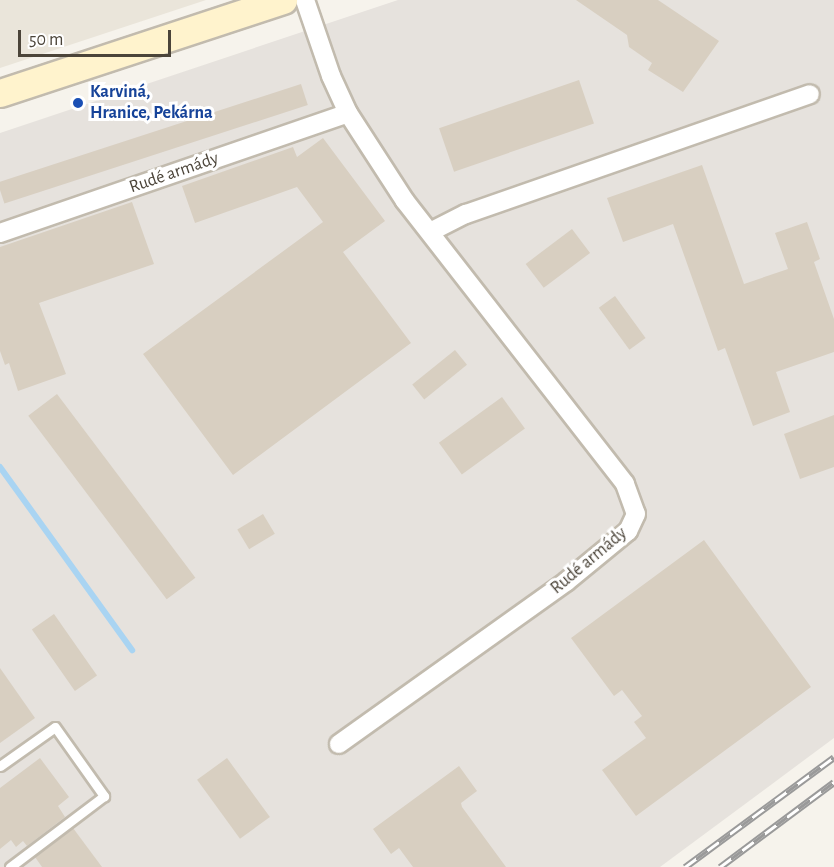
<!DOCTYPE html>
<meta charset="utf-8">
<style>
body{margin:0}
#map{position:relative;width:834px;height:867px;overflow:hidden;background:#f6f3ec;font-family:"Alegreya Sans",sans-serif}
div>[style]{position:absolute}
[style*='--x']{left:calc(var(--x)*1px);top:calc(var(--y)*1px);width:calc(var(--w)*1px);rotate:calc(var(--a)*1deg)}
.residential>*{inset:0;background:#eae5da}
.industrial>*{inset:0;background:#e6e2dd}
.stream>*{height:6px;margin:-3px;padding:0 3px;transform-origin:3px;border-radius:3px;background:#a9d4f2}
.building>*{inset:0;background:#d8cfc1;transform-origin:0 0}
.roads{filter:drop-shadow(2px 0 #c2bbae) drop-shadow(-2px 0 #c2bbae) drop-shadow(0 2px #c2bbae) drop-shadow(0 -2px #c2bbae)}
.service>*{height:9px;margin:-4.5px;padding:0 4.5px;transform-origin:4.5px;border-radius:4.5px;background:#fff}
.minor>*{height:18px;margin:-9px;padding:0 9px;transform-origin:9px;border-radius:9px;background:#fff}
.secondary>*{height:27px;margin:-13.5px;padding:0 13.5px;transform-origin:13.5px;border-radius:13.5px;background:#fff3cd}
.rail>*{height:7px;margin-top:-3.5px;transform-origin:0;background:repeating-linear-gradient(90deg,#fff 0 14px,#9a9a9a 0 28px);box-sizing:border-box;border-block:2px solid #9a9a9a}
.dots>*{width:16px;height:16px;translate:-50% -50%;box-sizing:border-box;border:3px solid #fff;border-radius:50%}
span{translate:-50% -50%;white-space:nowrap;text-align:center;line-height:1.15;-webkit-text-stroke:6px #fff;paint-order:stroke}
.transit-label{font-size:18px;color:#164399;font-weight:700}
.left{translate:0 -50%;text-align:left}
.street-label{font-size:18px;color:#4b4439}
.scale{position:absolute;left:18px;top:30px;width:153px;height:27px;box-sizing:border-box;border:3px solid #4b4439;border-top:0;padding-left:8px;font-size:18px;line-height:21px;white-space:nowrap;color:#4b4439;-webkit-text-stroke:4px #fff;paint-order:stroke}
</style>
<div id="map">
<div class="residential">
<div style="clip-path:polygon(0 0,206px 0,0 68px)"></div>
</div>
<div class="industrial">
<div style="clip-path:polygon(398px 0,834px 0,834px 738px,660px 867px,0 867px,0 133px)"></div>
</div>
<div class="stream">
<div style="--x:0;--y:467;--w:226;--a:54.2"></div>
</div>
<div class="building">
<div style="clip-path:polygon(576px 0,658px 0,719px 41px,683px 92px,648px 70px,652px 63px,629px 47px,627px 35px)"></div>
<div style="left:579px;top:80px;width:46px;height:148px;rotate:71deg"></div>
<div style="left:301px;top:84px;width:22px;height:319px;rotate:72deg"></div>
<div style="clip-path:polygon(323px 138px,385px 221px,343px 252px,411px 343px,233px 475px,143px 354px,323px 222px,297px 187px,195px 223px,182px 186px,293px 147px,297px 157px)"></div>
<div style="clip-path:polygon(702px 165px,744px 284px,788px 269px,775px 233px,807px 222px,820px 259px,814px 262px,834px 319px,834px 352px,776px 372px,790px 412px,753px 426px,725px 348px,718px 351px,673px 224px,623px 242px,607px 198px)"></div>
<div style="clip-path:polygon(132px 202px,154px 264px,39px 303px,66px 374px,18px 391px,9px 363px,5px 365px,0 351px,0 247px)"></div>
<div style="left:572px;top:229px;width:30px;height:58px;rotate:53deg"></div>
<div style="left:615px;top:296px;width:52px;height:20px;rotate:54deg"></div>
<div style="left:455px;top:350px;width:19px;height:55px;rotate:51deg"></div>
<div style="left:57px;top:394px;width:230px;height:36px;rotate:53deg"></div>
<div style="left:502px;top:397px;width:39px;height:78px;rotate:54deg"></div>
<div style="clip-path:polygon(834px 415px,834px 467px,800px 479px,784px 434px)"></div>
<div style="left:263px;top:514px;width:23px;height:30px;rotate:59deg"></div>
<div style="clip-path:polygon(704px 540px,811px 687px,636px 816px,602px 770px,646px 738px,634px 722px,642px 716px,622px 690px,614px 696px,571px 638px)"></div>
<div style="left:54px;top:614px;width:75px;height:27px;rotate:55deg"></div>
<div style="clip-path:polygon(0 668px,35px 718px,0 743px)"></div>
<div style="clip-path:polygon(40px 758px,69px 797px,58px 806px,65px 817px,27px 846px,23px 841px,16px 847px,11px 840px,0 849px,0 788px)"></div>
<div style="left:227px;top:758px;width:73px;height:37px;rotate:54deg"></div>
<div style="clip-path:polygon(459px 766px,477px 791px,461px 803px,462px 807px,506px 867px,413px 867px,399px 848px,391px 854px,373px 829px)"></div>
<div style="clip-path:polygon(73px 828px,102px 867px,42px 867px,35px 857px)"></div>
</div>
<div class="roads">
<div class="service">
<div style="--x:0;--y:766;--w:67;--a:-35.3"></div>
<div style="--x:55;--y:727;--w:85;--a:54.6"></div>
<div style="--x:104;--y:796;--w:118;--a:142.9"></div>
</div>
<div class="minor">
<div style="--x:305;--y:0;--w:80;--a:71.1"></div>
<div style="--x:331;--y:76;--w:41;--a:65.3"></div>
<div style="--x:348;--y:113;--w:105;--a:57.1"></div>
<div style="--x:405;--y:201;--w:358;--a:52.1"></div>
<div style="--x:625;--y:484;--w:32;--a:70"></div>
<div style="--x:636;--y:514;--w:19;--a:115"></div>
<div style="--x:628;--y:531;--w:80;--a:140.6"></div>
<div style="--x:566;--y:582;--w:279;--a:144.5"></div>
<div style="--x:432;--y:231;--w:38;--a:-27"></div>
<div style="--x:466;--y:214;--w:364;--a:-19.2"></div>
<div style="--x:0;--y:233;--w:368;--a:-19"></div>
</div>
<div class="secondary">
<div style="--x:0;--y:93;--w:298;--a:-18.2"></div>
</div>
</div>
<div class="rail">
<div style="--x:685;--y:867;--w:185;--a:-36.4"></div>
<div style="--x:720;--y:867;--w:142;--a:-36.7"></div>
</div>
<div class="dots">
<div style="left:78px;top:103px;background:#1a4fb4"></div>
</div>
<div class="transit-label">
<span class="left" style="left:90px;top:103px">Karviná,<br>Hranice, Pekárna</span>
</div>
<div class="street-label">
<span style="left:174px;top:173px;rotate:-19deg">Rudé armády</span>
<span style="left:589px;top:561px;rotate:-40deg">Rudé armády</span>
</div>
<div class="scale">50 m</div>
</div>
